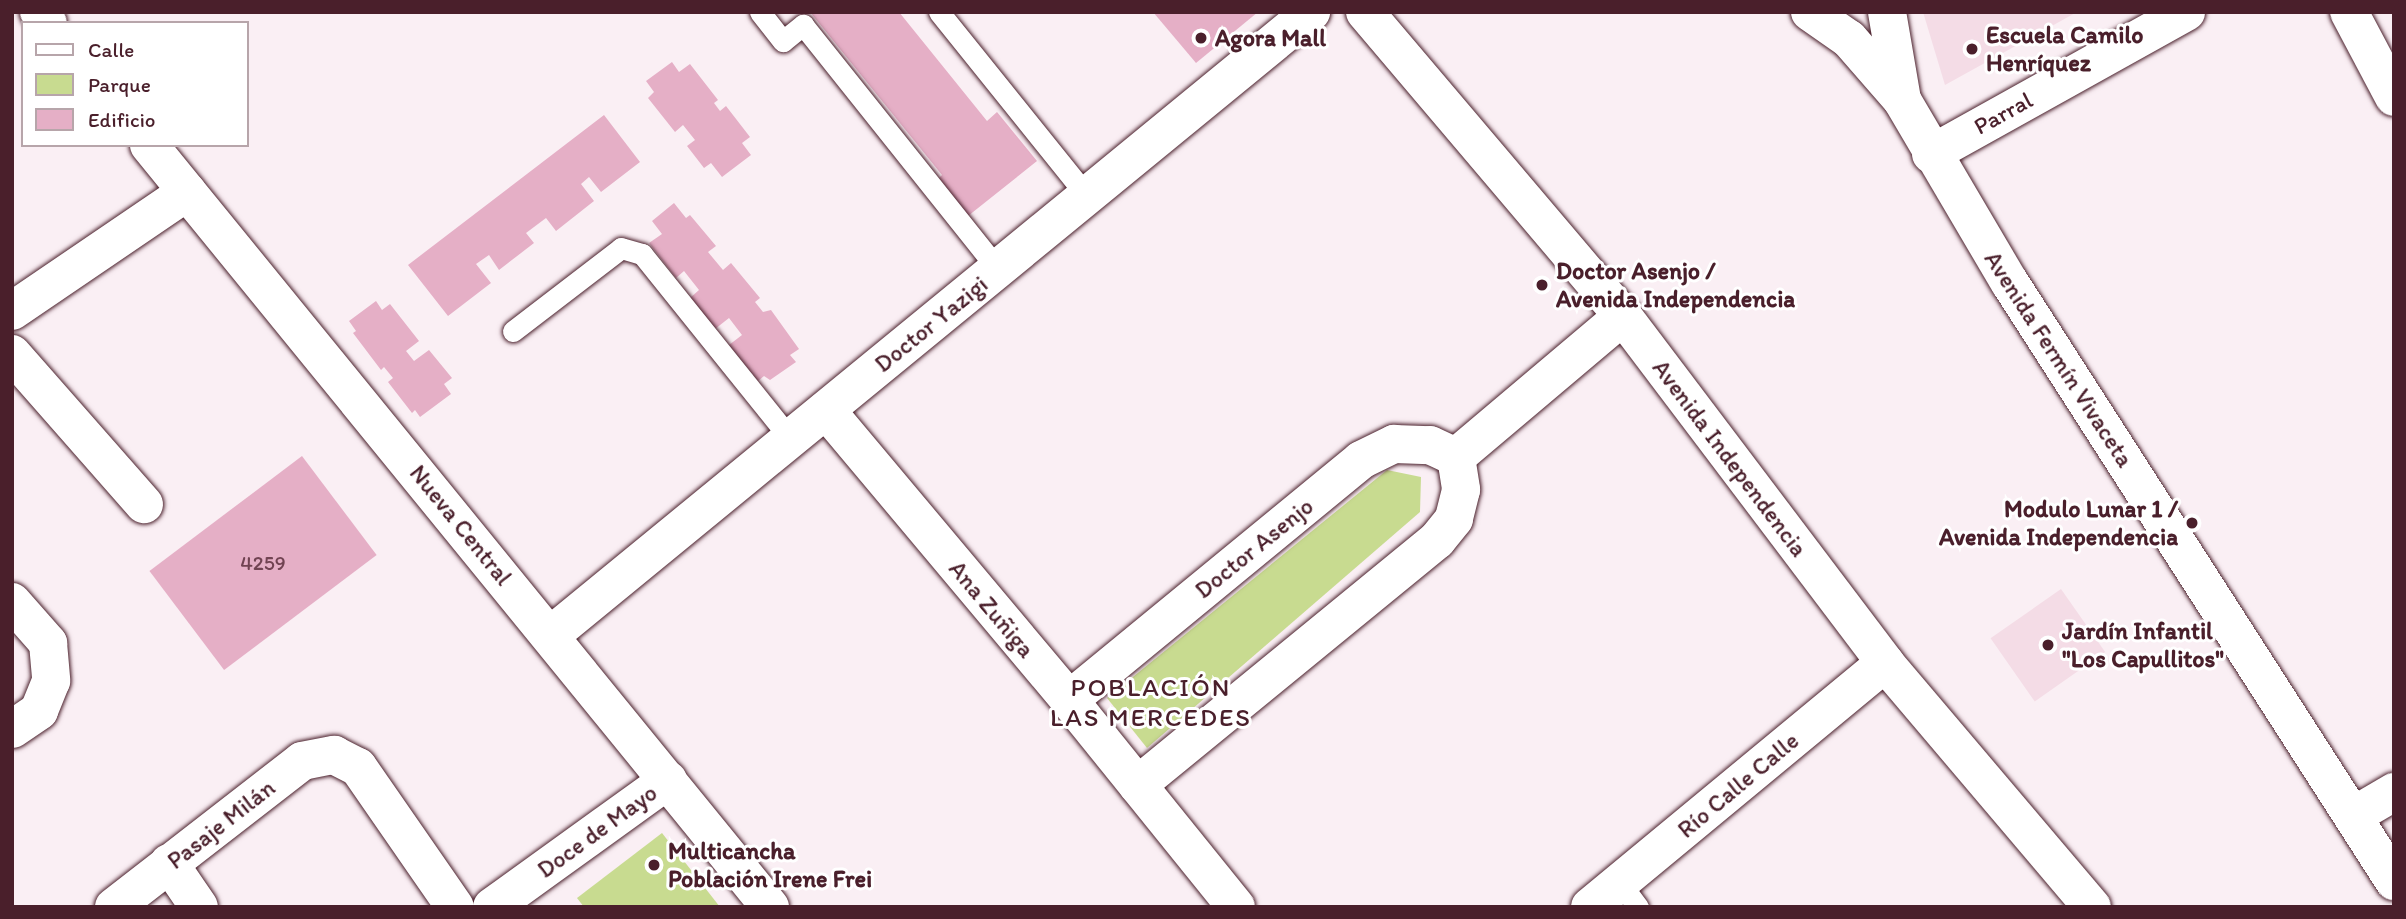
<!DOCTYPE html>
<meta charset="utf-8">
<style>
body{margin:0}
#map{position:relative;width:2406px;height:919px;overflow:hidden;background:#faeff4;font-family:Itim,sans-serif}
div>[style]{position:absolute}
.built>*{inset:0;background:#f4dce6;transform-origin:0 0}
.green>*{inset:0;background:#c8db90}
.building>*{inset:0;background:#e5afc6;transform-origin:0 0}
.roads{filter:drop-shadow(0 0 2px #4a1f2b) drop-shadow(0 0 2px #4a1f2b)}
.lane>*{height:21px;margin:-10.5px;padding:0 10.5px;transform-origin:10.5px;border-radius:10.5px;background:#fff}
.street>*{height:38px;margin:-19px;padding:0 19px;transform-origin:19px;border-radius:19px;background:#fff}
.secondary>*{height:38px;margin:-19px;padding:0 19px;transform-origin:19px;border-radius:19px;background:#fff}
.primary>*{height:38px;margin:-19px;padding:0 19px;transform-origin:19px;border-radius:19px;background:#fff}
.dots>*{width:19px;height:19px;translate:-50% -50%;box-sizing:border-box;border:4px solid #fff;border-radius:50%}
span{translate:-50% -50%;white-space:nowrap;text-align:center;line-height:1.15;-webkit-text-stroke:6px #fff;paint-order:stroke}
.number-label{font-size:21px;color:#714352}
.number-label span{-webkit-text-stroke-width:0}
.poi-label{font-size:24px;color:#4a1f2b;font-weight:700}
.left{translate:0 -50%;text-align:left}
.right{translate:-100% -50%;text-align:right}
.street-label{font-size:24px;color:#4a1f2b}
.neighbourhood-label{font-size:26px;color:#4a1f2b;letter-spacing:2px}
.frame{position:absolute;inset:0;border:14px solid #4a1f2b;pointer-events:none}
.legend{position:absolute;left:21px;top:21px;width:228px;height:126px;box-sizing:border-box;background:#fff;border:2px solid #b7a5aa;margin:0;padding:9px 12px;list-style:none;font-size:21px;color:#4a1f2b}
.legend li{display:flex;align-items:center;gap:14px;height:35px}
.legend b{width:35px;border:2px solid #b7a5aa}
</style>
<div id="map">
<div class="built">
<i style="clip-path:polygon(1923px 12px,2077px 12px,1945px 85px)"></i>
<i style="left:2061px;top:589px;width:77px;height:86px;rotate:55deg"></i>
</div>
<div class="green">
<i style="clip-path:polygon(1387px 470px,1421px 477px,1420px 512px,1147px 748px,1107px 698px)"></i>
<i style="clip-path:polygon(662px 833px,720px 907px,584px 907px,577px 898px)"></i>
</div>
<div class="building">
<i style="clip-path:polygon(810px 12px,899px 12px,987px 121px,997px 112px,1037px 161px,968px 216px,939px 178px,942px 175px)"></i>
<i style="clip-path:polygon(1153px 12px,1258px 12px,1196px 63px)"></i>
<i style="clip-path:polygon(672px 62px,679px 72px,690px 64px,718px 100px,714px 103px,720px 111px,726px 106px,750px 137px,742px 143px,751px 155px,722px 177px,711px 163px,704px 168px,687px 146px,695px 140px,683px 125px,675px 132px,648px 98px,654px 92px,646px 81px)"></i>
<i style="clip-path:polygon(604px 115px,640px 162px,601px 192px,589px 177px,581px 184px,594px 201px,556px 231px,546px 218px,526px 233px,534px 243px,499px 270px,489px 255px,476px 264px,491px 283px,448px 316px,408px 265px)"></i>
<i style="clip-path:polygon(674px 203px,686px 218px,690px 215px,716px 246px,708px 252px,723px 270px,731px 263px,760px 298px,755px 302px,763px 312px,771px 310px,799px 349px,790px 355px,796px 362px,770px 380px,764px 376px,758px 381px,729px 345px,742px 335px,729px 318px,715px 329px,690px 298px,699px 290px,684px 271px,676px 278px,649px 243px,662px 234px,652px 221px)"></i>
<i style="clip-path:polygon(376px 301px,382px 310px,390px 304px,419px 341px,406px 351px,414px 361px,429px 350px,452px 378px,444px 384px,451px 394px,420px 417px,415px 410px,412px 413px,388px 382px,393px 378px,384px 367px,381px 370px,353px 333px,356px 331px,349px 321px)"></i>
<i style="left:302px;top:456px;width:124px;height:191px;rotate:53deg"></i>
</div>
<div class="roads">
<div class="lane">
<i style="left:760px;top:12px;width:37px;rotate:52deg"></i>
<i style="left:783px;top:41px;width:26px;rotate:-39deg"></i>
<i style="left:803px;top:25px;width:312px;rotate:51.4deg"></i>
<i style="left:939px;top:12px;width:236px;rotate:51.2deg"></i>
<i style="left:513px;top:331px;width:136px;rotate:-37.5deg"></i>
<i style="left:621px;top:248px;width:22px;rotate:16deg"></i>
<i style="left:642px;top:254px;width:238px;rotate:51.2deg"></i>
<i style="left:1620px;top:883px;width:30px;rotate:53deg"></i>
</div>
<div class="street">
<i style="left:39px;top:12px;width:14px;rotate:51deg"></i>
<i style="left:2349px;top:12px;width:96px;rotate:62.1deg"></i>
<i style="left:149px;top:145px;width:983px;rotate:50.82deg"></i>
<i style="left:1931px;top:154px;width:292px;rotate:-29.1deg"></i>
<i style="left:12px;top:311px;width:212px;rotate:-34.2deg"></i>
<i style="left:12px;top:354px;width:200px;rotate:48.7deg"></i>
<i style="left:826px;top:410px;width:378px;rotate:50deg"></i>
<i style="left:1069px;top:700px;width:266px;rotate:51.1deg"></i>
<i style="left:1456px;top:457px;width:219px;rotate:-40.2deg"></i>
<i style="left:12px;top:602px;width:55px;rotate:48.7deg"></i>
<i style="left:48px;top:643px;width:38px;rotate:85deg"></i>
<i style="left:51px;top:681px;width:32px;rotate:112deg"></i>
<i style="left:39px;top:711px;width:32px;rotate:146deg"></i>
<i style="left:551px;top:635px;width:983px;rotate:-39.34deg"></i>
<i style="left:1069px;top:700px;width:378px;rotate:-39.4deg"></i>
<i style="left:1361px;top:460px;width:37px;rotate:-26deg"></i>
<i style="left:1394px;top:444px;width:36px;rotate:2deg"></i>
<i style="left:1430px;top:445px;width:29px;rotate:25deg"></i>
<i style="left:1456px;top:457px;width:33px;rotate:81deg"></i>
<i style="left:1461px;top:490px;width:30px;rotate:104deg"></i>
<i style="left:1454px;top:519px;width:27px;rotate:129deg"></i>
<i style="left:1437px;top:540px;width:387px;rotate:140.7deg"></i>
<i style="left:2353px;top:816px;width:48px;rotate:-30.3deg"></i>
<i style="left:169px;top:863px;width:53px;rotate:55.7deg"></i>
<i style="left:114px;top:907px;width:238px;rotate:-37.8deg"></i>
<i style="left:302px;top:761px;width:33px;rotate:-11deg"></i>
<i style="left:334px;top:755px;width:27px;rotate:27deg"></i>
<i style="left:358px;top:767px;width:170px;rotate:55.3deg"></i>
<i style="left:492px;top:907px;width:217px;rotate:-35.8deg"></i>
<i style="left:1590px;top:907px;width:383px;rotate:-39.6deg"></i>
</div>
<div class="secondary">
<i style="left:1887px;top:12px;width:89px;rotate:80.3deg"></i>
</div>
<div class="primary">
<i style="left:1365px;top:12px;width:399px;rotate:49.7deg"></i>
<i style="left:1623px;top:316px;width:435px;rotate:52.9deg"></i>
<i style="left:1885px;top:663px;width:320px;rotate:49.7deg"></i>
<i style="left:1810px;top:12px;width:47px;rotate:34.7deg"></i>
<i style="left:1849px;top:39px;width:81px;rotate:49deg"></i>
<i style="left:1902px;top:100px;width:212px;rotate:59.5deg"></i>
<i style="left:2010px;top:283px;width:711px;rotate:57.29deg"></i>
</div>
</div>
<div class="dots">
<i style="left:1201px;top:38px;background:#4a1f2b"></i>
<i style="left:1972px;top:49px;background:#4a1f2b"></i>
<i style="left:1542px;top:285px;background:#4a1f2b"></i>
<i style="left:2192px;top:523px;background:#4a1f2b"></i>
<i style="left:2048px;top:645px;background:#4a1f2b"></i>
<i style="left:654px;top:865px;background:#4a1f2b"></i>
</div>
<div class="number-label">
<span style="left:263px;top:563px">4259</span>
</div>
<div class="poi-label">
<span class="left" style="left:1986px;top:49px">Escuela Camilo<br>Henríquez</span>
<span class="left" style="left:1215px;top:38px">Agora Mall</span>
<span class="left" style="left:1556px;top:285px">Doctor Asenjo /<br>Avenida Independencia</span>
<span class="right" style="left:2178px;top:523px">Modulo Lunar 1 /<br>Avenida Independencia</span>
<span class="left" style="left:2062px;top:645px">Jardín Infantil<br>"Los Capullitos"</span>
<span class="left" style="left:668px;top:865px">Multicancha<br>Población Irene Frei</span>
</div>
<div class="street-label">
<span style="left:2003px;top:113px;rotate:-29deg">Parral</span>
<span style="left:931px;top:324px;rotate:-39deg">Doctor Yazigi</span>
<span style="left:2059px;top:359px;rotate:57deg">Avenida Fermín Vivaceta</span>
<span style="left:1730px;top:458px;rotate:53deg">Avenida Independencia</span>
<span style="left:461px;top:525px;rotate:51deg">Nueva Central</span>
<span style="left:1254px;top:548px;rotate:-39deg">Doctor Asenjo</span>
<span style="left:992px;top:609px;rotate:50deg">Ana Zuñiga</span>
<span style="left:1738px;top:785px;rotate:-40deg">Río Calle Calle</span>
<span style="left:221px;top:824px;rotate:-38deg">Pasaje Milán</span>
<span style="left:597px;top:831px;rotate:-36deg">Doce de Mayo</span>
</div>
<div class="neighbourhood-label">
<span style="left:1151px;top:703px">POBLACIÓN<br>LAS MERCEDES</span>
</div>
<div class="frame"></div>
<ul class="legend">
<li><b style="height:9px;background:#fff"></b>Calle</li>
<li><b style="height:19px;background:#c8db90"></b>Parque</li>
<li><b style="height:19px;background:#e5afc6"></b>Edificio</li>
</ul>
</div>
